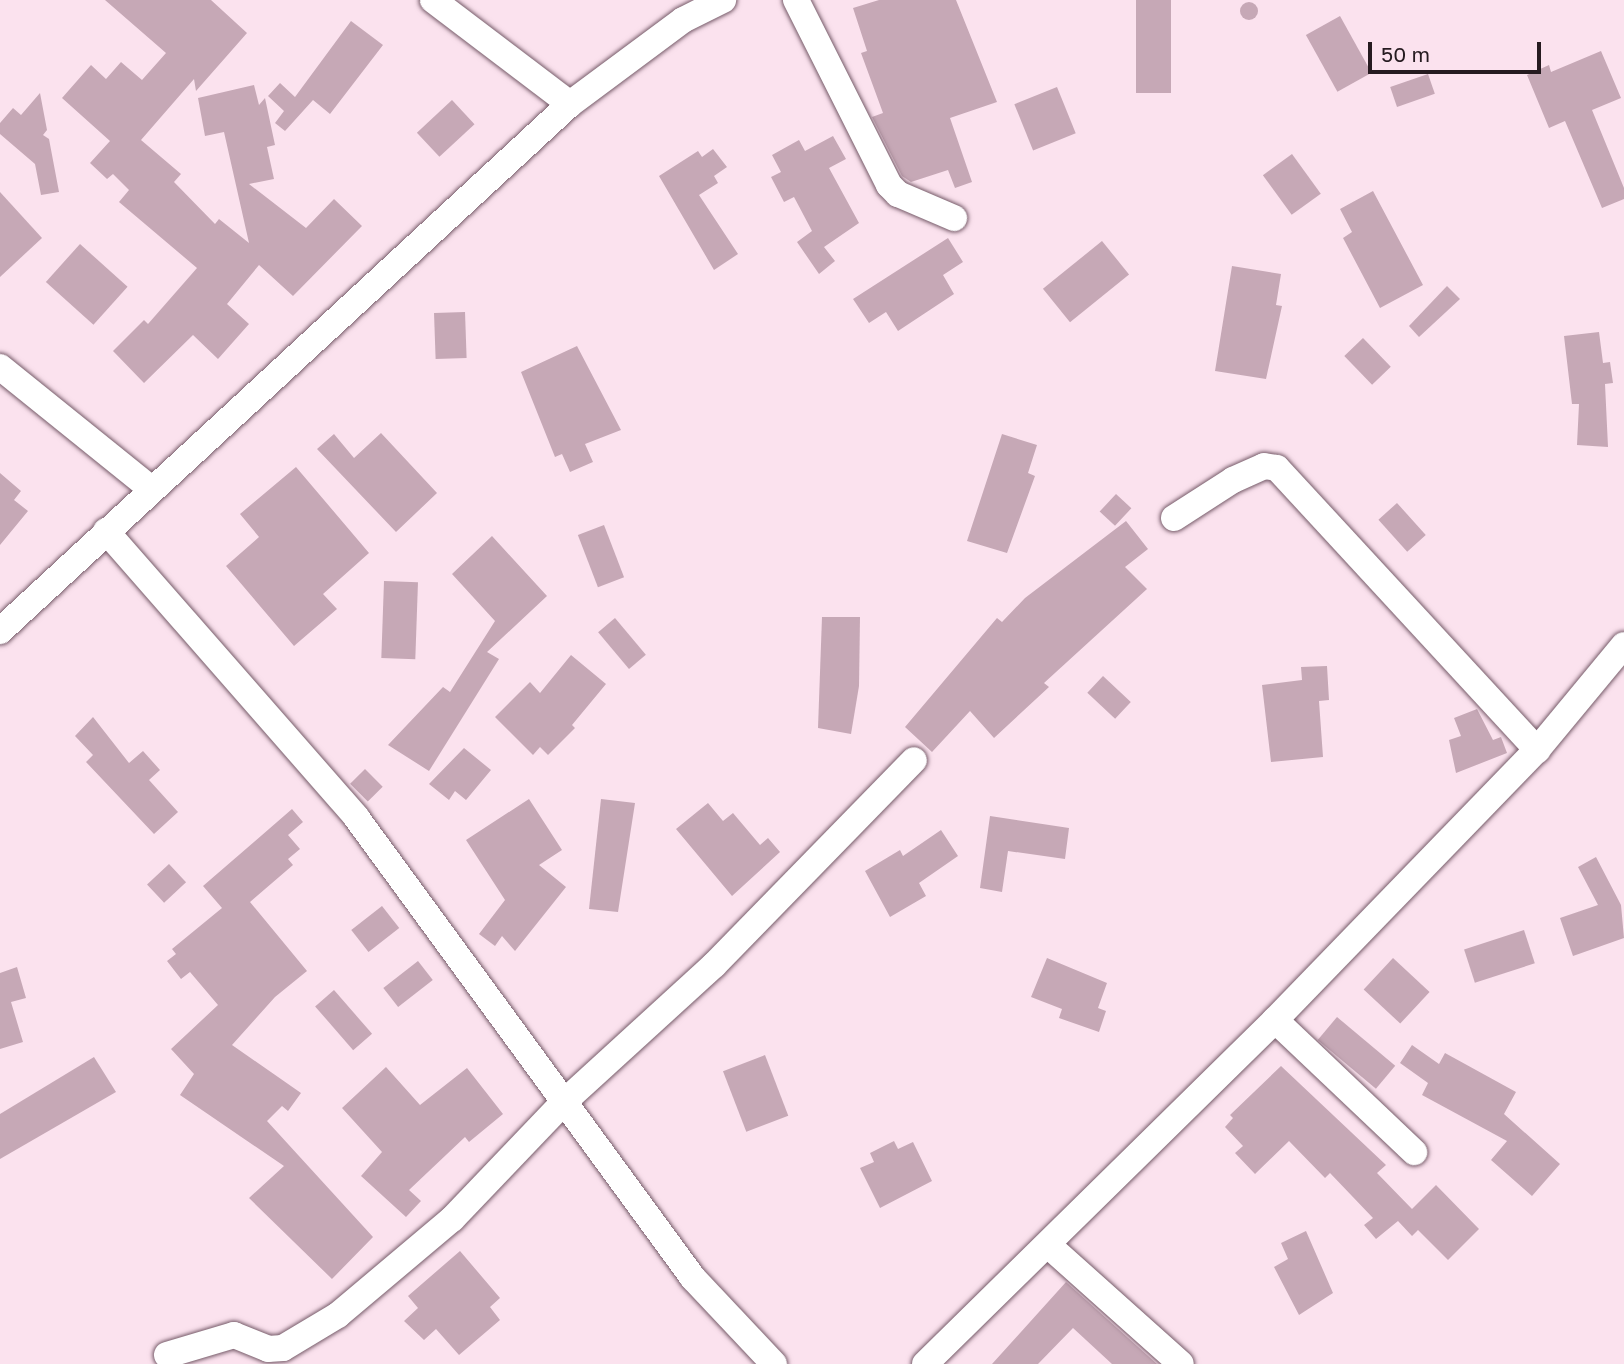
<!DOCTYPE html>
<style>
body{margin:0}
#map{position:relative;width:1624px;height:1364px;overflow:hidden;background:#fbe2ee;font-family:"Golos Text",sans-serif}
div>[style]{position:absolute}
.building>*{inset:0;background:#c6a8b6;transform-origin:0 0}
.round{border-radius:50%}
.roads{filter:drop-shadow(0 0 2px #765b69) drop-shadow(0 0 2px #765b69)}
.street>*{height:26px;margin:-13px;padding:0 13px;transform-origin:13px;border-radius:13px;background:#fff}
span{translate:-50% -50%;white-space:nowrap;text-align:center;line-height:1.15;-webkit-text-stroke:5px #fbe2ee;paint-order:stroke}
.scale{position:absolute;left:1368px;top:42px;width:173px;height:32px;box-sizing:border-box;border:4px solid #261b20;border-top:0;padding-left:9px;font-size:21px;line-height:24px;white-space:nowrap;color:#261b20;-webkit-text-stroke:5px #fbe2ee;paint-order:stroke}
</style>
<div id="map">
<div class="building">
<i style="clip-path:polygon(105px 0,211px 0,247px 33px,196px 91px,194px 79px,141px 140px,181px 174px,174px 182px,215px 224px,219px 219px,249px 243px,224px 132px,205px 136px,198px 98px,254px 85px,259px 105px,265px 98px,275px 145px,267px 147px,274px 179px,249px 184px,306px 228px,334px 199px,362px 226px,293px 296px,259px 265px,227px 304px,249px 324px,218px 359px,193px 335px,144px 383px,113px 351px,144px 320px,148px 324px,197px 268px,119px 202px,129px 190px,113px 174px,107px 179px,90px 163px,110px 141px,62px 98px,91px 65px,106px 79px,121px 62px,142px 80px,166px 53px)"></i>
<i style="clip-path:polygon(879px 0,956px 0,997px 102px,950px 118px,972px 182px,955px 188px,948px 170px,911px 182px,902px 176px,872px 117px,883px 113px,861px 53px,867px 51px,853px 8px)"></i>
<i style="left:1136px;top:0;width:35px;height:93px"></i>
<i class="round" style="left:1240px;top:2px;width:18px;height:18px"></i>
<i style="left:1340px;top:16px;width:65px;height:39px;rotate:61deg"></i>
<i style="clip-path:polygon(351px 21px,383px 45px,330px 114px,313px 100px,285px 131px,275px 123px,284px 111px,268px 96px,280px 83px,295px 97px)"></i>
<i style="clip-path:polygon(1601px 51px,1621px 98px,1592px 110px,1624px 188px,1624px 199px,1602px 208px,1565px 121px,1549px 128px,1527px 75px,1549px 65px,1551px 72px)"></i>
<i style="left:1428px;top:74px;width:21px;height:40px;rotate:71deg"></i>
<i style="left:1057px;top:87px;width:50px;height:46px;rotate:68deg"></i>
<i style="clip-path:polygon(40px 93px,47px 130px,43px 135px,49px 139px,59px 192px,41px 195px,35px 164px,0 134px,0 123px,13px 108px,21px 115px)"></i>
<i style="left:452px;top:100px;width:33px;height:48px;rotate:47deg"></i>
<i style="clip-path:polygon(833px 136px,846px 159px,829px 168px,859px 223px,824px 247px,835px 261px,819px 274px,797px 242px,812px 231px,794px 197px,784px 202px,771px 177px,781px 172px,772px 155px,799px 140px,805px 151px)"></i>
<i style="clip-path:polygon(713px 149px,727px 167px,714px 176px,718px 183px,699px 195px,738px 254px,714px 270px,659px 176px,698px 151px,702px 157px)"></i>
<i style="left:1292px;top:154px;width:49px;height:36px;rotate:54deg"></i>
<i style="clip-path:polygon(1373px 191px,1423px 285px,1380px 308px,1343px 238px,1352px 232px,1340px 209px)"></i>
<i style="clip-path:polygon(0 192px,42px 238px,0 277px)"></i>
<i style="clip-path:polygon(948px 238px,963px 262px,943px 275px,954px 294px,898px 331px,886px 312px,869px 323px,853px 299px)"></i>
<i style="left:1102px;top:241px;width:43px;height:76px;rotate:51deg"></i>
<i style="left:80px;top:244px;width:64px;height:51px;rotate:42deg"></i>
<i style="clip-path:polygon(1232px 266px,1281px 274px,1276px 305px,1282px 306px,1266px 379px,1215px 371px)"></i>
<i style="clip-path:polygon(1447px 286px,1460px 299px,1419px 337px,1409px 326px)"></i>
<i style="left:465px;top:312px;width:46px;height:31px;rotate:88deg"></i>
<i style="clip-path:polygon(1599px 332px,1603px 363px,1610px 362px,1613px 383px,1605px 384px,1608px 447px,1577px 445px,1579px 404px,1572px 404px,1564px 336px)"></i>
<i style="left:1363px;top:338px;width:40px;height:26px;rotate:46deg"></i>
<i style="clip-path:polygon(577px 346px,621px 430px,585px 444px,593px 462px,570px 472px,562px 454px,555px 457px,521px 372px)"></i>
<i style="clip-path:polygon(381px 433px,437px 493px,396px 532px,317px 449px,334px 434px,354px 458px)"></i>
<i style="clip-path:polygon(1002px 434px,1037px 445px,1028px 473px,1035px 476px,1007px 553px,967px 541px)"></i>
<i style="clip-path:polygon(296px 467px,369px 553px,323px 594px,337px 609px,294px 646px,226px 566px,259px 537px,240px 514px)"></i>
<i style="clip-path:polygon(0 473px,21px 491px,14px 500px,28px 511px,0 545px)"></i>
<i style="left:1116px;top:494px;width:21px;height:24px;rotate:43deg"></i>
<i style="left:1397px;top:503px;width:43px;height:25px;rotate:48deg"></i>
<i style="clip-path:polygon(1126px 521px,1148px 549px,1125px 567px,1147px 589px,1044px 683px,1049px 687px,994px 738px,970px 711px,932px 752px,905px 727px,997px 618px,1002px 622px,1025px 598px)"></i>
<i style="left:604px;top:525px;width:56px;height:28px;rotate:69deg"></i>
<i style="clip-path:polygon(492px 536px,547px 596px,487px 652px,499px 659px,429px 771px,388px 745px,443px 687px,450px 692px,495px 621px,452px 574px)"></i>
<i style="left:384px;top:581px;width:34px;height:77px;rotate:2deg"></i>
<i style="clip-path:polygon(822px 617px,860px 617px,859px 686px,851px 734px,818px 728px)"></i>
<i style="left:615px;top:618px;width:48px;height:22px;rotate:50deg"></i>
<i style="clip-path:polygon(571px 655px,606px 684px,572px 725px,575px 728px,548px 755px,540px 747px,533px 755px,495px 717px,530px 682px,540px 693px)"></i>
<i style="clip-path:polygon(1327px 666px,1329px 700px,1319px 701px,1323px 757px,1271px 762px,1262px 685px,1302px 680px,1301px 667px)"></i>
<i style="left:1103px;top:676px;width:38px;height:23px;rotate:43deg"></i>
<i style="clip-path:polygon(1477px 709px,1493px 740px,1501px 737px,1507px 753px,1456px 773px,1449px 740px,1461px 736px,1454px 718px)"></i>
<i style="clip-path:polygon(93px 717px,129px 763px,143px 751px,160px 770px,149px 780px,178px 812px,154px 834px,86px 762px,93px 755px,75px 736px)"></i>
<i style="clip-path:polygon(464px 748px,491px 770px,466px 800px,455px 791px,449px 800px,429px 784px)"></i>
<i style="left:365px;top:769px;width:25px;height:21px;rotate:45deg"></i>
<i style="clip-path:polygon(529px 799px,562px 850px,539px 865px,566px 887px,515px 951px,502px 936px,495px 946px,479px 934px,505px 900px,466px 840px)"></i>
<i style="clip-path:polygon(601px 799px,635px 803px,618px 912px,589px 909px)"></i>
<i style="clip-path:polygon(708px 803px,723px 821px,733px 813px,760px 845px,768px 838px,780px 852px,732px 896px,676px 829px)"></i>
<i style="clip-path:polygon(292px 809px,303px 822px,288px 835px,300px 849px,288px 859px,293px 865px,250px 902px,307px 971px,275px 997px,232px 1045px,301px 1093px,288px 1111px,282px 1106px,267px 1121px,373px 1237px,332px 1279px,249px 1198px,284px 1166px,180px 1095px,194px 1074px,171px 1049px,218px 1005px,190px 972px,181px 979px,167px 961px,176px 954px,172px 949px,222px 908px,203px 886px)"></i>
<i style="clip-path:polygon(990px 816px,1069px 828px,1065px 859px,1008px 851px,1002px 892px,980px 888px)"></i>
<i style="clip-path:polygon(941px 830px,958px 856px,919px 883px,926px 896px,890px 917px,865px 871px,900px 850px,903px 856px)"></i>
<i style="clip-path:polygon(1596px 857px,1621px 905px,1624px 938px,1573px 956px,1560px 918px,1598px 905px,1578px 867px)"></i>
<i style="left:169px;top:864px;width:25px;height:30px;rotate:47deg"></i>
<i style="left:382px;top:906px;width:28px;height:39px;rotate:52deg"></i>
<i style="left:1524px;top:930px;width:35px;height:63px;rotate:72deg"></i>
<i style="clip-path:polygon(1047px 958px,1107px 983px,1098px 1008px,1106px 1011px,1099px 1032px,1059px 1018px,1062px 1009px,1031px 997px)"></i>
<i style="left:1393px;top:958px;width:50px;height:43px;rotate:43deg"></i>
<i style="left:418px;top:961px;width:24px;height:44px;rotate:52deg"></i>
<i style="clip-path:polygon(17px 967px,26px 998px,11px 1002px,23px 1042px,0 1049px,0 973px)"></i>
<i style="left:334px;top:990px;width:58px;height:25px;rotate:49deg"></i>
<i style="left:1337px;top:1017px;width:76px;height:30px;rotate:40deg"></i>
<i style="clip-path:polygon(1412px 1045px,1439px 1064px,1445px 1053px,1516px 1092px,1504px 1114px,1560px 1164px,1532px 1196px,1491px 1160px,1507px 1141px,1422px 1095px,1428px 1083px,1400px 1063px)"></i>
<i style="left:765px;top:1055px;width:65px;height:45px;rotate:69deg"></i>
<i style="clip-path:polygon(94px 1057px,116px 1092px,0 1159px,0 1114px)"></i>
<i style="clip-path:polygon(1281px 1066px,1386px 1165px,1377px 1173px,1412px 1209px,1436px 1185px,1479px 1229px,1448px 1260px,1418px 1230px,1412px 1236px,1398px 1221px,1376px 1239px,1364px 1225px,1373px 1218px,1330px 1173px,1325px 1178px,1289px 1141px,1255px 1174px,1235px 1153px,1243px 1146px,1225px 1127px,1233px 1118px,1230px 1115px)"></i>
<i style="clip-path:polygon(386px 1067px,420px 1105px,467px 1068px,503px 1114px,469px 1142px,465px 1137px,409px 1190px,421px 1201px,406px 1217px,361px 1176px,382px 1152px,342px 1108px)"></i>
<i style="clip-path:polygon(894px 1141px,898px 1149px,913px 1142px,932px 1181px,880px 1208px,860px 1168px,874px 1162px,870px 1153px)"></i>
<i style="clip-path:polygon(1306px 1231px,1333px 1293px,1299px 1315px,1274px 1267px,1288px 1259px,1281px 1243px)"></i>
<i style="clip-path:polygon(460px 1251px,500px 1298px,490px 1307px,500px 1320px,459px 1355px,436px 1329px,424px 1340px,404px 1321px,418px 1308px,408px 1296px)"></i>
<i style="clip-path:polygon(1066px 1282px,1157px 1364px,1112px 1364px,1073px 1328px,1038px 1364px,992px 1364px)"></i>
</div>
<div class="roads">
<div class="street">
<i style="left:433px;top:0;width:172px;rotate:37.2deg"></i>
<i style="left:796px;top:0;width:207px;rotate:63.3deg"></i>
<i style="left:889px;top:185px;width:13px;rotate:45deg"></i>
<i style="left:898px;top:194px;width:61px;rotate:23.2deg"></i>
<i style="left:0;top:367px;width:194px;rotate:38.9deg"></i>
<i style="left:1174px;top:518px;width:70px;rotate:-32.8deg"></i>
<i style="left:1233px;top:480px;width:34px;rotate:-24deg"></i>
<i style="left:1264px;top:466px;width:13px;rotate:9deg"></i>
<i style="left:1277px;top:468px;width:384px;rotate:47.3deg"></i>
<i style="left:106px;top:531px;width:380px;rotate:48.8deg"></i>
<i style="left:356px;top:817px;width:571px;rotate:53.83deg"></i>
<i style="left:693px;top:1278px;width:118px;rotate:46.7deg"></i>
<i style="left:0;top:631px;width:776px;rotate:-42.76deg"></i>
<i style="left:570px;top:104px;width:141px;rotate:-36.6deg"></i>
<i style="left:683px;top:20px;width:45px;rotate:-26.6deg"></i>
<i style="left:1275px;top:1020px;width:192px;rotate:43.5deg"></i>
<i style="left:1048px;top:1245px;width:178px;rotate:41.8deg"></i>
<i style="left:167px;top:1355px;width:70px;rotate:-16.6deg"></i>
<i style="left:234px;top:1335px;width:37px;rotate:22deg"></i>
<i style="left:268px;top:1349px;width:15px;rotate:-4deg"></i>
<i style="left:283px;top:1348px;width:64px;rotate:-31deg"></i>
<i style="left:338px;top:1315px;width:149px;rotate:-40.1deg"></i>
<i style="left:452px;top:1219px;width:162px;rotate:-46.3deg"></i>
<i style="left:564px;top:1102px;width:203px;rotate:-42.4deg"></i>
<i style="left:714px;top:965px;width:286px;rotate:-45.7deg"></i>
<i style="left:925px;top:1364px;width:491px;rotate:-44.5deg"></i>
<i style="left:1275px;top:1020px;width:376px;rotate:-45.9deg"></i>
<i style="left:1537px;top:750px;width:136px;rotate:-50.4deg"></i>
</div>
</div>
<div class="scale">50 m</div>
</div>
